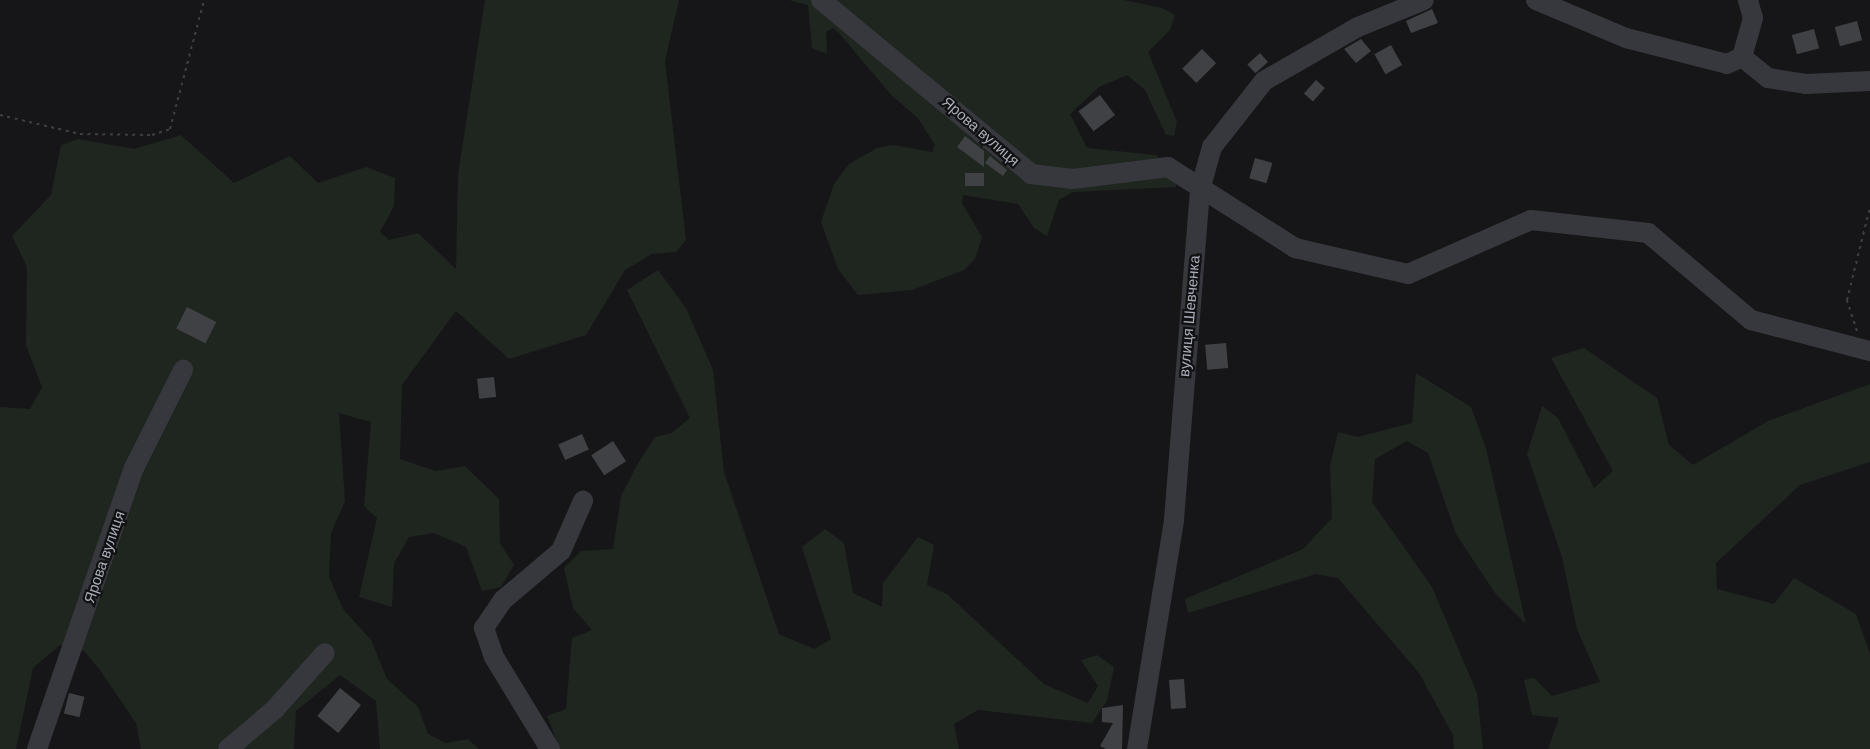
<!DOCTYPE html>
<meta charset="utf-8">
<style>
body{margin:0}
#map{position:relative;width:1870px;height:749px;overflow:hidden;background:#161618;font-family:Helvetica,sans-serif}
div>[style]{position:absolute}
.green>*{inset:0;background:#1e261f}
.building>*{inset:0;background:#404145;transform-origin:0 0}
.path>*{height:2px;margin-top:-1px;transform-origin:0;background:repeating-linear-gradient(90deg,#3d3f44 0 3px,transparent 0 7.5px)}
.minor>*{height:20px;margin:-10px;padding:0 10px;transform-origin:10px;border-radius:10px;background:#37383d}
span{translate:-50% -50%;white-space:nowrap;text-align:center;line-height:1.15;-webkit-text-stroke:4.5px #111113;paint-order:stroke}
.street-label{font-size:15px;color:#a8adb8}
</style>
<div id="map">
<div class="green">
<i style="clip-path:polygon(485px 0,679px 0,665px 61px,686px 240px,676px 252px,652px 254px,625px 270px,586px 335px,509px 359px,456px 311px,402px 385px,400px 459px,436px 471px,465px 466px,499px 499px,500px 543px,514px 565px,501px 587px,482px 591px,466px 547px,434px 533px,409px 537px,394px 564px,392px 607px,359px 597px,377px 518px,364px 506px,371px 422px,339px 413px,345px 501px,331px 533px,329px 577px,343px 609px,371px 640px,387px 679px,418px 707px,428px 734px,446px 743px,468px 739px,479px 749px,380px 749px,376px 701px,340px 675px,296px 711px,294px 749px,141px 749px,136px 723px,100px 670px,84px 651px,60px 645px,33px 668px,16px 749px,0 749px,0 407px,30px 409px,42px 387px,26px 345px,27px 267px,12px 236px,51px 195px,61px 145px,78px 139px,134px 149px,181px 135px,234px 183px,290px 156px,318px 183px,366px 167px,395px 178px,394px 206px,380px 232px,389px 240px,418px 233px,456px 269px,458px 175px)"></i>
<i style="clip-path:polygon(789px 0,1124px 0,1162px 8px,1175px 15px,1170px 30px,1148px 52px,1177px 122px,1174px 136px,1166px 135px,1145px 90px,1127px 75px,1099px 87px,1070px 114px,1087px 148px,1156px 155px,1176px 179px,1176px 187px,1073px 192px,1059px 200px,1047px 236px,1034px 228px,1018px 204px,963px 195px,962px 203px,982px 237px,975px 259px,964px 270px,912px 290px,858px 295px,838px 269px,821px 222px,834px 184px,849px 164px,877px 148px,893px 145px,932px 152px,935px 145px,918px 118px,892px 96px,839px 33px,833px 28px,826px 32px,827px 54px,812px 48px,808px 5px)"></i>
<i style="clip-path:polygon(658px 270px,686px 308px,713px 370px,724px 472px,779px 634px,814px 649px,831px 639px,802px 547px,825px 529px,844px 543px,853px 593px,882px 607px,883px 583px,918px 537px,934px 545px,927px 585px,947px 594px,1044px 684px,1088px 703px,1098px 686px,1081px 660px,1097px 655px,1114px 667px,1107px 701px,1092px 723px,978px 710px,954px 724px,959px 749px,560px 749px,547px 716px,566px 709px,572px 638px,592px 630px,573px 608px,564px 568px,581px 551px,613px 549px,621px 496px,637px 465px,655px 437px,672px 433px,690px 418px,627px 290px)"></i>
<i style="clip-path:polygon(1584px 348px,1657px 398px,1669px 445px,1693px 465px,1768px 421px,1870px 384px,1870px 462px,1800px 485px,1716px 563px,1717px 589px,1774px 604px,1794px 578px,1856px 614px,1870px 654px,1870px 749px,1548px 749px,1559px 718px,1532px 715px,1524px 680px,1534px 678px,1552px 696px,1600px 682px,1577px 629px,1562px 557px,1527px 454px,1542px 406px,1558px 418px,1594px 488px,1613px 471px,1551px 358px)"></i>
<i style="clip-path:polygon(1416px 373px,1471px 407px,1486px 448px,1526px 624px,1495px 593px,1456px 534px,1428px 453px,1407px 441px,1375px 459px,1372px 502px,1432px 587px,1477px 693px,1483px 749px,1454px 749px,1453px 735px,1419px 673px,1338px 578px,1316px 574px,1188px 613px,1185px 599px,1303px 549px,1332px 518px,1330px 466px,1338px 432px,1358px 437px,1412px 423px)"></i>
</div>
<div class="building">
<i style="clip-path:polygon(1432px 9px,1438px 23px,1411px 33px,1406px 21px)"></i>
<i style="left:1857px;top:21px;width:20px;height:23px;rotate:75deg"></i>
<i style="left:1814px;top:29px;width:20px;height:23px;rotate:75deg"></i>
<i style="clip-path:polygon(1361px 39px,1371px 51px,1356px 63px,1344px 49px)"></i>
<i style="left:1391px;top:45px;width:23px;height:19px;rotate:61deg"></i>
<i style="left:1202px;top:49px;width:20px;height:28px;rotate:45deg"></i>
<i style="left:1260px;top:53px;width:12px;height:17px;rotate:48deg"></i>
<i style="left:1316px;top:80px;width:12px;height:18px;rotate:42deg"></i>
<i style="left:1100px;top:95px;width:25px;height:27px;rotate:53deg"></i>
<i style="clip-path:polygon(965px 136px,984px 151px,984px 167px,957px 147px)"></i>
<i style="clip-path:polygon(990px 156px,1007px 170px,1003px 176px,985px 163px)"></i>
<i style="left:1255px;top:158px;width:18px;height:21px;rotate:16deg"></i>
<i style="left:965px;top:173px;width:19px;height:13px"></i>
<i style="left:187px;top:307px;width:33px;height:24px;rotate:27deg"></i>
<i style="left:1226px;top:343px;width:25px;height:21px;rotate:85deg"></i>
<i style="left:494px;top:377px;width:20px;height:17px;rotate:84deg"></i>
<i style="left:582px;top:434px;width:17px;height:26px;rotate:66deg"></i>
<i style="left:613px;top:441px;width:24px;height:26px;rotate:57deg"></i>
<i style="left:1184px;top:679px;width:29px;height:15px;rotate:86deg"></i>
<i style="left:340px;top:688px;width:27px;height:36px;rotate:39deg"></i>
<i style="left:69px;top:693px;width:16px;height:21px;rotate:14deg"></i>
<i style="clip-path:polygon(1123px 705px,1122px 749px,1106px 749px,1100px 746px,1113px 723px,1102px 722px,1102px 708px)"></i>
</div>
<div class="path">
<i style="left:0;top:115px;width:82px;rotate:13.4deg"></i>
<i style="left:80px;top:134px;width:72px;rotate:0.8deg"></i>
<i style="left:152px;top:135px;width:19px;rotate:-18deg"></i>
<i style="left:170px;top:129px;width:133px;rotate:-75.2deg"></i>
<i style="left:1857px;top:331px;width:33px;rotate:-108deg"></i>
<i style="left:1847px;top:300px;width:96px;rotate:-76.1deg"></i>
</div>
<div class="minor">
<i style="left:821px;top:0;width:273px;rotate:39.6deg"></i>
<i style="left:1031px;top:174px;width:42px;rotate:6.8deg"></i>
<i style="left:1073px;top:179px;width:96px;rotate:-7.2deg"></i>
<i style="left:1168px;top:167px;width:151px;rotate:32.5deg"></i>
<i style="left:1295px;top:248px;width:116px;rotate:13deg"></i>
<i style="left:1408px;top:274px;width:134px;rotate:-23.7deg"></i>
<i style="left:1531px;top:220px;width:118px;rotate:6.3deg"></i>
<i style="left:1648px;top:233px;width:135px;rotate:40.2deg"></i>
<i style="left:1751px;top:320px;width:123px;rotate:14.6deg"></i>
<i style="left:1536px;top:0;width:98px;rotate:22.9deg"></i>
<i style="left:1626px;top:38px;width:104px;rotate:14.4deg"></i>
<i style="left:1727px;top:64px;width:17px;rotate:-25deg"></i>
<i style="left:1742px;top:57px;width:33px;rotate:39deg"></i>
<i style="left:1768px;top:78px;width:38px;rotate:9deg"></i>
<i style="left:1806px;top:84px;width:64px;rotate:-2.7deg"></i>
<i style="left:1742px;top:57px;width:41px;rotate:-74.2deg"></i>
<i style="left:1753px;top:18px;width:19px;rotate:-106deg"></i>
<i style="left:37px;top:749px;width:297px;rotate:-71deg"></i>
<i style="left:134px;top:468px;width:110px;rotate:-63.4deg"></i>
<i style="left:228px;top:749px;width:60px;rotate:-40.3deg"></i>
<i style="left:274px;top:710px;width:76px;rotate:-48.2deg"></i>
<i style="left:550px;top:749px;width:108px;rotate:-121.3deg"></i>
<i style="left:494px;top:657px;width:31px;rotate:-109deg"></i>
<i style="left:484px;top:628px;width:34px;rotate:-56deg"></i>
<i style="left:503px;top:600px;width:76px;rotate:-40.2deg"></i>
<i style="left:561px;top:551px;width:55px;rotate:-66.3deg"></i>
<i style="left:1137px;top:749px;width:232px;rotate:-80.8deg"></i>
<i style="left:1174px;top:520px;width:331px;rotate:-85.5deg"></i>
<i style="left:1200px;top:190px;width:45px;rotate:-74.4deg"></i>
<i style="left:1212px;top:147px;width:84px;rotate:-51.8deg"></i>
<i style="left:1264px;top:81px;width:108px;rotate:-29.9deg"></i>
<i style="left:1358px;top:27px;width:71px;rotate:-22.2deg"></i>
</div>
<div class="street-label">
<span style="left:981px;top:131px;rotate:41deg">Ярова вулиця</span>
<span style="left:1189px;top:316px;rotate:-85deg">вулиця Шевченка</span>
<span style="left:104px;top:557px;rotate:-71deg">Ярова вулиця</span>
</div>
</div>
